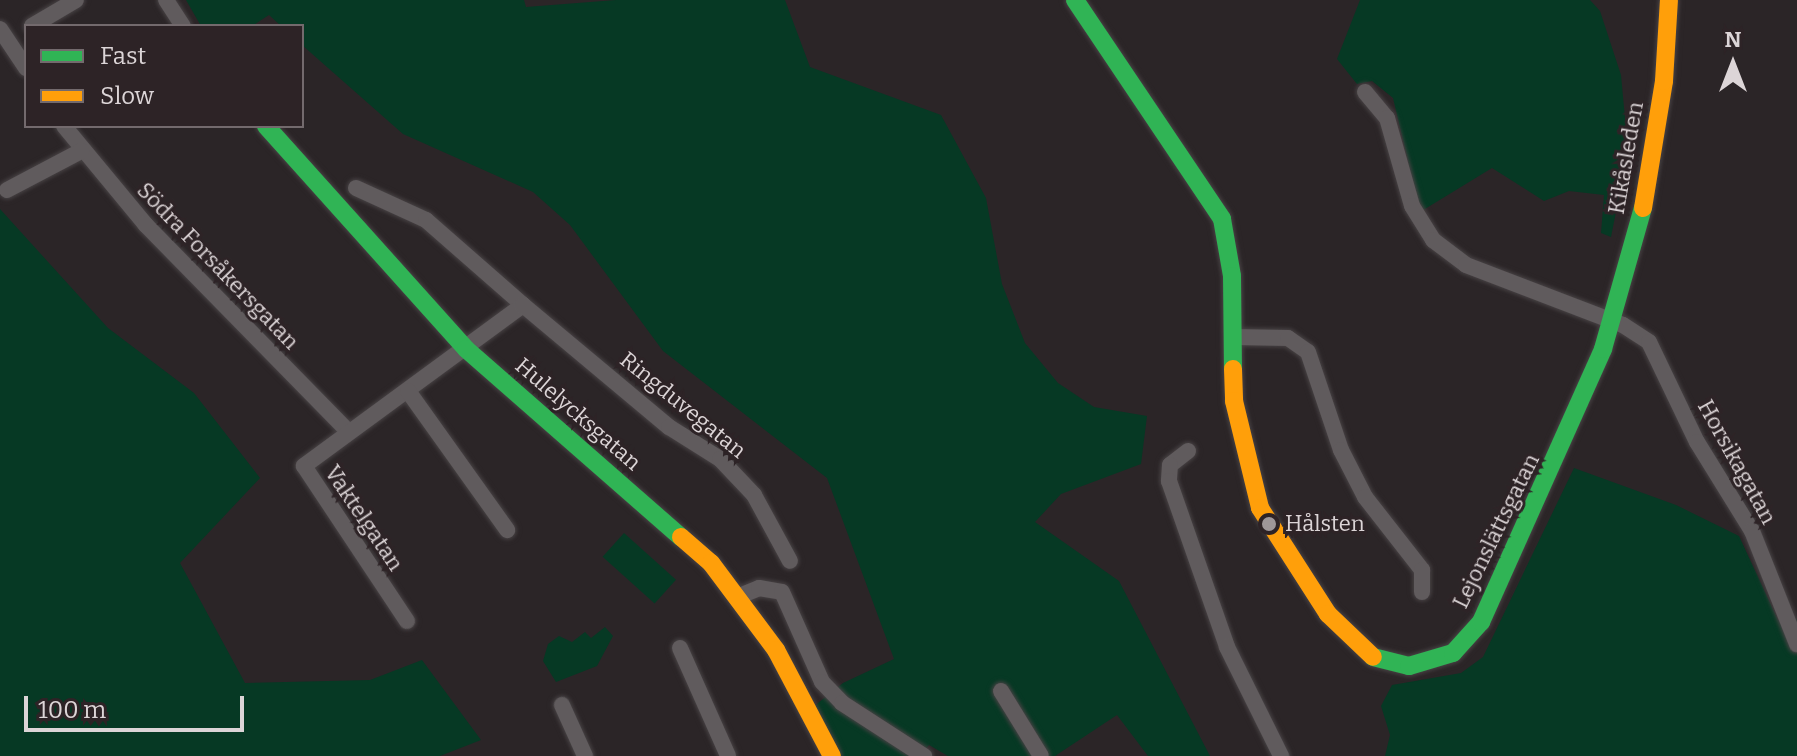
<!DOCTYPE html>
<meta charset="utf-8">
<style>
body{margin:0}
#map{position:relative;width:1797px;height:756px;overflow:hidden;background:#2b2527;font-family:Bitter,serif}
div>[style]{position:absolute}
.green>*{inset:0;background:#063924;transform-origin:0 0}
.roads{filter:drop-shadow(0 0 2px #474244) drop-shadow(0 0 2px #474244)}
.street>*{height:16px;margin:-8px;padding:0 8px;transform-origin:8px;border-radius:8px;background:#605b5d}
.fast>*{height:18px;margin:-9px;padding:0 9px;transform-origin:9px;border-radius:9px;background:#30b455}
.slow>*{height:18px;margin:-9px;padding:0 9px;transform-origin:9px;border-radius:9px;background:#ff9f0a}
.dots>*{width:22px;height:22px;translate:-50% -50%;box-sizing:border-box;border:4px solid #2d2326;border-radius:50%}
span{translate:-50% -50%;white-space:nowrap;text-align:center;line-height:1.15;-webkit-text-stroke:6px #2d2326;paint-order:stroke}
.street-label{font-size:22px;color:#dcd5d7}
.poi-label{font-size:22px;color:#dcd5d7}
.left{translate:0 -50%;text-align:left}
.legend{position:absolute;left:24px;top:24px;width:280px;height:104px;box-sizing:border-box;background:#2d2326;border:2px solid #736a6d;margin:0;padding:10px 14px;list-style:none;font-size:24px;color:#dcd5d7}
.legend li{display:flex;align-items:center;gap:16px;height:40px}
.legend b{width:40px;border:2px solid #736a6d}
.north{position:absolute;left:1693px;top:24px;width:80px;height:80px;-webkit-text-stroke:6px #2d2326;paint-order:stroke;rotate:0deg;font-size:22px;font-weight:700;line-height:32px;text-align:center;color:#dcd5d7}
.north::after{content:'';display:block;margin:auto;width:28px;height:36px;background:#dcd5d7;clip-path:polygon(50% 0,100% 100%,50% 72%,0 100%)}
.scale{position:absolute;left:24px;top:696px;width:220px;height:36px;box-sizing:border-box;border:4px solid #dcd5d7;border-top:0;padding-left:10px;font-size:24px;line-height:28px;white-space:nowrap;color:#dcd5d7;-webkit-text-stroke:6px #2d2326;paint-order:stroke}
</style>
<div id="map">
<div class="green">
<i style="clip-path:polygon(186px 0,524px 0,526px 7px,616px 0,785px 0,810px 67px,941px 115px,986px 198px,1002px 284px,1025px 343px,1058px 383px,1094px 407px,1147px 416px,1141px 464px,1061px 494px,1035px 522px,1119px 581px,1210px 756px,1148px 756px,1117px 715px,1055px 756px,948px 756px,929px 745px,920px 756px,838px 756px,813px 707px,843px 683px,894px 659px,827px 478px,663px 351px,570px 225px,533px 192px,403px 134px,302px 45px,302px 26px,281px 26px,269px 15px,252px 26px,201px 26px)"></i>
<i style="clip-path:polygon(1360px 0,1590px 0,1600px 11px,1621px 75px,1628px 151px,1611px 237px,1601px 233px,1604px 195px,1569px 191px,1544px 201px,1492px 168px,1420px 212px,1393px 98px,1372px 81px,1357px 84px,1337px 59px)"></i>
<i style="clip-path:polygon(0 209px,108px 328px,194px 393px,260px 478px,180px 563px,245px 683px,370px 680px,422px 660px,481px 740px,440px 756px,0 756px)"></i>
<i style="clip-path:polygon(1574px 468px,1676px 505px,1739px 536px,1778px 620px,1797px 619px,1797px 756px,1385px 756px,1390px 735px,1381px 706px,1392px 685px,1461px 673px,1483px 657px)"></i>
<i style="left:624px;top:533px;width:70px;height:32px;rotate:42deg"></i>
<i style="clip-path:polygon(605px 627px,613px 636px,597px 666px,556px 682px,543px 661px,548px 644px,559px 636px,572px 642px,585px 632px,591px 638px)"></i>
</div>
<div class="roads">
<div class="street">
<i style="left:166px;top:0;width:31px;rotate:57deg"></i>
<i style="left:32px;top:26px;width:51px;rotate:-30.6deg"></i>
<i style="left:0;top:29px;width:47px;rotate:56.3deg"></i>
<i style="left:1365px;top:92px;width:34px;rotate:50deg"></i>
<i style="left:1387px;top:118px;width:91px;rotate:74.1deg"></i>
<i style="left:1412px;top:206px;width:40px;rotate:58deg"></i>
<i style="left:1433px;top:240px;width:41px;rotate:37.1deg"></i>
<i style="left:1466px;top:265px;width:168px;rotate:20.9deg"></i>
<i style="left:1623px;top:325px;width:31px;rotate:33deg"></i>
<i style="left:1649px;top:342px;width:111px;rotate:64.4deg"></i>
<i style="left:1697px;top:442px;width:105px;rotate:58.3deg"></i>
<i style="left:1752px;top:531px;width:122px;rotate:68.3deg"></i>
<i style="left:64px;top:126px;width:129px;rotate:50.4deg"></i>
<i style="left:146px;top:225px;width:289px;rotate:45.6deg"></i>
<i style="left:356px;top:188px;width:77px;rotate:24.6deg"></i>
<i style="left:426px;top:220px;width:129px;rotate:41.2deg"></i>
<i style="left:523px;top:305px;width:272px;rotate:143.7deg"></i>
<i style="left:304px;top:466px;width:186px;rotate:56.4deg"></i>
<i style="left:7px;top:190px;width:84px;rotate:-27.8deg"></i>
<i style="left:523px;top:305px;width:190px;rotate:39.9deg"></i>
<i style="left:669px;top:427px;width:60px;rotate:32.1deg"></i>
<i style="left:720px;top:459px;width:50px;rotate:46.6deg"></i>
<i style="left:754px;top:495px;width:75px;rotate:61.4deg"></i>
<i style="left:1233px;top:337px;width:55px;rotate:1deg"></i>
<i style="left:1288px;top:338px;width:24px;rotate:35deg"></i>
<i style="left:1308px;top:352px;width:103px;rotate:71.4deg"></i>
<i style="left:1341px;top:450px;width:53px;rotate:62.9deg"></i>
<i style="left:1365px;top:497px;width:93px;rotate:52deg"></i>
<i style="left:1422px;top:570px;width:22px;rotate:90deg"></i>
<i style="left:408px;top:391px;width:171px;rotate:54.5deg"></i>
<i style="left:1188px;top:451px;width:23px;rotate:142deg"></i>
<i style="left:1170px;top:465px;width:16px;rotate:94deg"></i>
<i style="left:1169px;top:481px;width:176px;rotate:70.7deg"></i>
<i style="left:1227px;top:647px;width:122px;rotate:63.6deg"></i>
<i style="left:737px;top:597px;width:24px;rotate:-22deg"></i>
<i style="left:759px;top:588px;width:23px;rotate:10deg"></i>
<i style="left:782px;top:592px;width:98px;rotate:66deg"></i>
<i style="left:822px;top:682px;width:29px;rotate:46deg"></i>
<i style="left:842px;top:703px;width:98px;rotate:32.9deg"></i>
<i style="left:680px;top:648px;width:118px;rotate:66deg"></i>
<i style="left:1001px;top:691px;width:76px;rotate:58.4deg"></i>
<i style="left:562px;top:705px;width:56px;rotate:65.7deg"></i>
</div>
<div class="fast">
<i style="left:1075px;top:0;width:264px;rotate:56.1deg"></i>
<i style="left:1222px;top:219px;width:58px;rotate:80deg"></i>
<i style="left:1232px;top:276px;width:93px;rotate:89.4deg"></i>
<i style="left:266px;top:126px;width:300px;rotate:48.1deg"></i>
<i style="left:466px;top:349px;width:286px;rotate:41.2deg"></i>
<i style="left:1373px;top:657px;width:37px;rotate:14deg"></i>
<i style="left:1409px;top:666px;width:46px;rotate:-16.5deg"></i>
<i style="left:1453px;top:653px;width:42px;rotate:-47.9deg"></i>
<i style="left:1481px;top:622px;width:299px;rotate:-65.9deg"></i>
<i style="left:1603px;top:349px;width:147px;rotate:-74.2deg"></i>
</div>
<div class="slow">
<i style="left:1643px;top:208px;width:129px;rotate:-80.6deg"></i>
<i style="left:1664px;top:81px;width:81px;rotate:-86.5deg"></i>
<i style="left:1233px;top:369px;width:32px;rotate:88deg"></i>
<i style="left:1234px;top:401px;width:110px;rotate:76.3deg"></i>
<i style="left:1260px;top:508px;width:126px;rotate:57.3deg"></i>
<i style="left:1328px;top:614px;width:62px;rotate:43.7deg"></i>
<i style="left:681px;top:537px;width:40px;rotate:41deg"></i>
<i style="left:711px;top:563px;width:109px;rotate:53.2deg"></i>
<i style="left:776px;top:650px;width:120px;rotate:62.2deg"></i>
</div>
</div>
<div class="dots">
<i style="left:1269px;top:524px;background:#9e9799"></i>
</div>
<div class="street-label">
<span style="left:1626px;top:158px;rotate:-80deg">Kikåsleden</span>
<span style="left:218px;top:266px;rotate:46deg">Södra Forsåkersgatan</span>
<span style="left:683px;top:405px;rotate:39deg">Ringduvegatan</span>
<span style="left:578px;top:414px;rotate:41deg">Hulelycksgatan</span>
<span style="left:1737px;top:462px;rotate:61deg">Horsikagatan</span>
<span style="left:364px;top:518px;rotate:56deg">Vaktelgatan</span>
<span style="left:1496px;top:531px;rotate:-64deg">Lejonslättsgatan</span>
</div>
<div class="poi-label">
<span class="left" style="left:1285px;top:524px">Hålsten</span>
</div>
<ul class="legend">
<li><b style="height:10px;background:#30b455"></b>Fast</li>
<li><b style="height:10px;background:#ff9f0a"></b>Slow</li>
</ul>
<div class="north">N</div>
<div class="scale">100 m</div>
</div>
